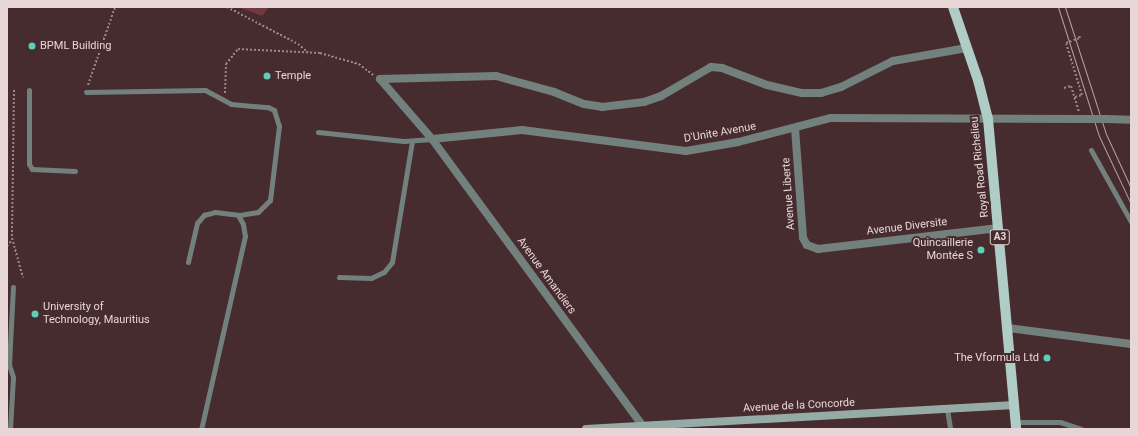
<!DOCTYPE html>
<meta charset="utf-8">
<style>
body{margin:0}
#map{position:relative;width:1138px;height:436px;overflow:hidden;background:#472c2f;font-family:Roboto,sans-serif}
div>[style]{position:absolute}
.green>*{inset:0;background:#723941}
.path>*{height:2px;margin-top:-1px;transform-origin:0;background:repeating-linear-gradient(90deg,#9c8688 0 2px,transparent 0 4px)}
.lane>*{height:5px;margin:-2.5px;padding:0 2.5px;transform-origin:2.5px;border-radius:2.5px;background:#72817d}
.street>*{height:8px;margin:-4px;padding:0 4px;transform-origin:4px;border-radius:4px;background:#72817d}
.secondary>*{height:8px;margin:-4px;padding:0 4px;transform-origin:4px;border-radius:4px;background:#95aca6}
.primary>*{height:10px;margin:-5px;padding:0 5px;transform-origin:5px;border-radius:5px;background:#afcdc6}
.tram>*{height:1px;margin:-0.5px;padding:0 0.5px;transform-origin:0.5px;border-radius:0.5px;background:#b7a2a4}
.street-bridge>*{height:8px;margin:-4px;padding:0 4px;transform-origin:4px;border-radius:4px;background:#72817d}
.dots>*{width:11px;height:11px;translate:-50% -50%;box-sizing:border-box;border:2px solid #472c2f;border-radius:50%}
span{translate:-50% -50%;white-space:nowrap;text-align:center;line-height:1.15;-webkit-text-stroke:4px #472c2f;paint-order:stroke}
.shield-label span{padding:1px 3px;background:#472c2f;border:1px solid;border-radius:3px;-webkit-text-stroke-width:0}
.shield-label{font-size:10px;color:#e7d5d7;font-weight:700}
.poi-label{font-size:11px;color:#e7d5d7}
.left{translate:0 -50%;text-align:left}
.right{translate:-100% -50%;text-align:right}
.street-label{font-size:11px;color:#e7d5d7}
.frame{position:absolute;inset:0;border:8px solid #e7d5d7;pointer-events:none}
</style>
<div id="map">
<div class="green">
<i style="clip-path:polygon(238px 7px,269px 7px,262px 16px)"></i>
</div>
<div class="path">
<i style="left:227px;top:7px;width:80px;rotate:27.5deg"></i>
<i style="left:298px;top:44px;width:13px;rotate:39deg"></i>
<i style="left:88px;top:85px;width:83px;rotate:-70.9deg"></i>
<i style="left:1064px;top:88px;width:7px;rotate:-16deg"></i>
<i style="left:1071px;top:86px;width:27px;rotate:73deg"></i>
<i style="left:14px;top:90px;width:148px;rotate:90.8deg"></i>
<i style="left:12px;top:238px;width:41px;rotate:74.6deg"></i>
<i style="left:225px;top:93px;width:29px;rotate:-88deg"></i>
<i style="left:226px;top:64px;width:19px;rotate:-51deg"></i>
<i style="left:238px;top:49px;width:82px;rotate:2.8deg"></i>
<i style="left:320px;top:53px;width:41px;rotate:15.8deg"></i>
<i style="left:359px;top:64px;width:18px;rotate:38deg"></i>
<i style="left:1075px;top:97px;width:7px;rotate:-16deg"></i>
<i style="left:1082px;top:95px;width:54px;rotate:-107.1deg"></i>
<i style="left:1066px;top:43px;width:15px;rotate:-20deg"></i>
<i style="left:1080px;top:38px;width:3px;rotate:-108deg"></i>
<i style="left:7px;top:246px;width:8px;rotate:-50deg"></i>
</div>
<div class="lane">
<i style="left:29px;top:90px;width:74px;rotate:90deg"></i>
<i style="left:29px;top:164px;width:6px;rotate:59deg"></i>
<i style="left:32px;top:169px;width:43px;rotate:2.7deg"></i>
<i style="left:86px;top:92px;width:119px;rotate:-1deg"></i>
<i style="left:205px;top:90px;width:30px;rotate:28deg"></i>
<i style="left:231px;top:104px;width:37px;rotate:5deg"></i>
<i style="left:268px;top:107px;width:7px;rotate:27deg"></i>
<i style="left:274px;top:110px;width:17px;rotate:73deg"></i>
<i style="left:279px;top:126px;width:75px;rotate:96.9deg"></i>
<i style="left:270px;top:200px;width:17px;rotate:135deg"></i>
<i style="left:258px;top:212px;width:20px;rotate:171deg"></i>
<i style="left:318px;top:132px;width:86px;rotate:6deg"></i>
<i style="left:404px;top:141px;width:28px;rotate:-4deg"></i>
<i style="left:1091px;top:150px;width:82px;rotate:60.9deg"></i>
<i style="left:188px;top:262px;width:40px;rotate:-77deg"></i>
<i style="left:197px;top:223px;width:11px;rotate:-49deg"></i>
<i style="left:204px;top:215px;width:11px;rotate:-15deg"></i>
<i style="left:215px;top:212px;width:23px;rotate:7deg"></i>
<i style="left:238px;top:215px;width:10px;rotate:61deg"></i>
<i style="left:243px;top:224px;width:12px;rotate:81deg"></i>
<i style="left:245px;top:236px;width:198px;rotate:102.8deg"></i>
<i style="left:339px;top:277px;width:32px;rotate:2deg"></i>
<i style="left:371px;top:278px;width:14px;rotate:-25deg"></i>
<i style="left:384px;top:272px;width:13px;rotate:-51deg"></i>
<i style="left:392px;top:262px;width:123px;rotate:-80.6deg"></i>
<i style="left:947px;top:409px;width:20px;rotate:81deg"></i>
<i style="left:1015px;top:422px;width:45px"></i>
<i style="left:1060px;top:422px;width:22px;rotate:18deg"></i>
<i style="left:10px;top:429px;width:52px;rotate:-86.7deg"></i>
<i style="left:13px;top:377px;width:13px;rotate:-108deg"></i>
<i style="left:9px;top:365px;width:78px;rotate:-87.1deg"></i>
</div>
<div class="street">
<i style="left:380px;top:79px;width:116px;rotate:-1.5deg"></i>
<i style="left:496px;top:76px;width:60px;rotate:15.4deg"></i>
<i style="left:554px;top:92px;width:32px;rotate:22deg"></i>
<i style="left:584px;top:104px;width:18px;rotate:9deg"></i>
<i style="left:602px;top:107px;width:42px;rotate:-6.8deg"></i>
<i style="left:644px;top:102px;width:18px;rotate:-19deg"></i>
<i style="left:661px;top:96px;width:58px;rotate:-30.1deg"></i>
<i style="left:711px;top:67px;width:11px;rotate:5deg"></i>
<i style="left:722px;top:68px;width:48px;rotate:20.7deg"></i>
<i style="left:767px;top:85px;width:36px;rotate:13deg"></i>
<i style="left:802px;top:93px;width:19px"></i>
<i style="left:821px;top:93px;width:21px;rotate:-17deg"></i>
<i style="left:841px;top:87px;width:58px;rotate:-26.6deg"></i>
<i style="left:893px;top:61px;width:75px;rotate:-10deg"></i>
<i style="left:380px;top:79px;width:79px;rotate:49.1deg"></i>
<i style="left:432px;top:139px;width:355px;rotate:53.7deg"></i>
<i style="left:1106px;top:119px;width:25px;rotate:2deg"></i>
<i style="left:795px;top:128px;width:110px;rotate:85.8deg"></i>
<i style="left:803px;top:238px;width:8px;rotate:60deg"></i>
<i style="left:807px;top:245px;width:12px;rotate:20deg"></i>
<i style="left:818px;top:249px;width:182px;rotate:-6.6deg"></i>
<i style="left:432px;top:139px;width:90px;rotate:-5.7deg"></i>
<i style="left:522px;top:130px;width:165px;rotate:7.3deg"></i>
<i style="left:686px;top:151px;width:53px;rotate:-9.8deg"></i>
<i style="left:738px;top:142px;width:96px;rotate:-14.5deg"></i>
<i style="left:831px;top:118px;width:253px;rotate:0.2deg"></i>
<i style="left:1008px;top:328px;width:124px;rotate:7.4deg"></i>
</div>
<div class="secondary">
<i style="left:586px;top:429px;width:429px;rotate:-3.2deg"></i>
</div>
<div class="primary">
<i style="left:953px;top:7px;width:77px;rotate:71.1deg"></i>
<i style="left:978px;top:80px;width:40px;rotate:75.6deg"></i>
<i style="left:988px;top:119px;width:311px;rotate:84.8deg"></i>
</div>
<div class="tram">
<i style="left:1058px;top:7px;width:135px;rotate:72.4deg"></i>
<i style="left:1099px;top:136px;width:75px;rotate:64.8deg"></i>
<i style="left:1065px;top:7px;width:133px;rotate:72.1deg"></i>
<i style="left:1106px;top:134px;width:60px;rotate:65.2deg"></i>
</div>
<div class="street-bridge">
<i style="left:1084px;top:119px;width:22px"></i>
</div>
<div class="dots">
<i style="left:32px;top:46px;background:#5dceb8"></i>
<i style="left:267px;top:76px;background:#5dceb8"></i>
<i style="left:981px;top:250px;background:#5dceb8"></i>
<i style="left:35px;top:314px;background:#5dceb8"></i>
<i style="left:1047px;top:358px;background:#5dceb8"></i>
</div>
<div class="shield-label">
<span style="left:1000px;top:237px">A3</span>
</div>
<div class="poi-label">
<span class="left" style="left:40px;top:46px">BPML Building</span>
<span class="left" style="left:275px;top:76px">Temple</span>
<span class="right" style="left:973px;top:250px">Quincaillerie<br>Montée S</span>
<span class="left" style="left:43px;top:314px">University of<br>Technology, Mauritius</span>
<span class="right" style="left:1039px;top:358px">The Vformula Ltd</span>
</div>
<div class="street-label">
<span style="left:720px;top:133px;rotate:-10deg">D'Unite Avenue</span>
<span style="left:980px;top:167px;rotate:-96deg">Royal Road Richelieu</span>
<span style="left:789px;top:194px;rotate:-94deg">Avenue Liberte</span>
<span style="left:907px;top:227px;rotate:-7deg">Avenue Diversite</span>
<span style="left:546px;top:276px;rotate:54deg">Avenue Amandiers</span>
<span style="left:799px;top:406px;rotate:-3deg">Avenue de la Concorde</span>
</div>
<div class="frame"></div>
</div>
